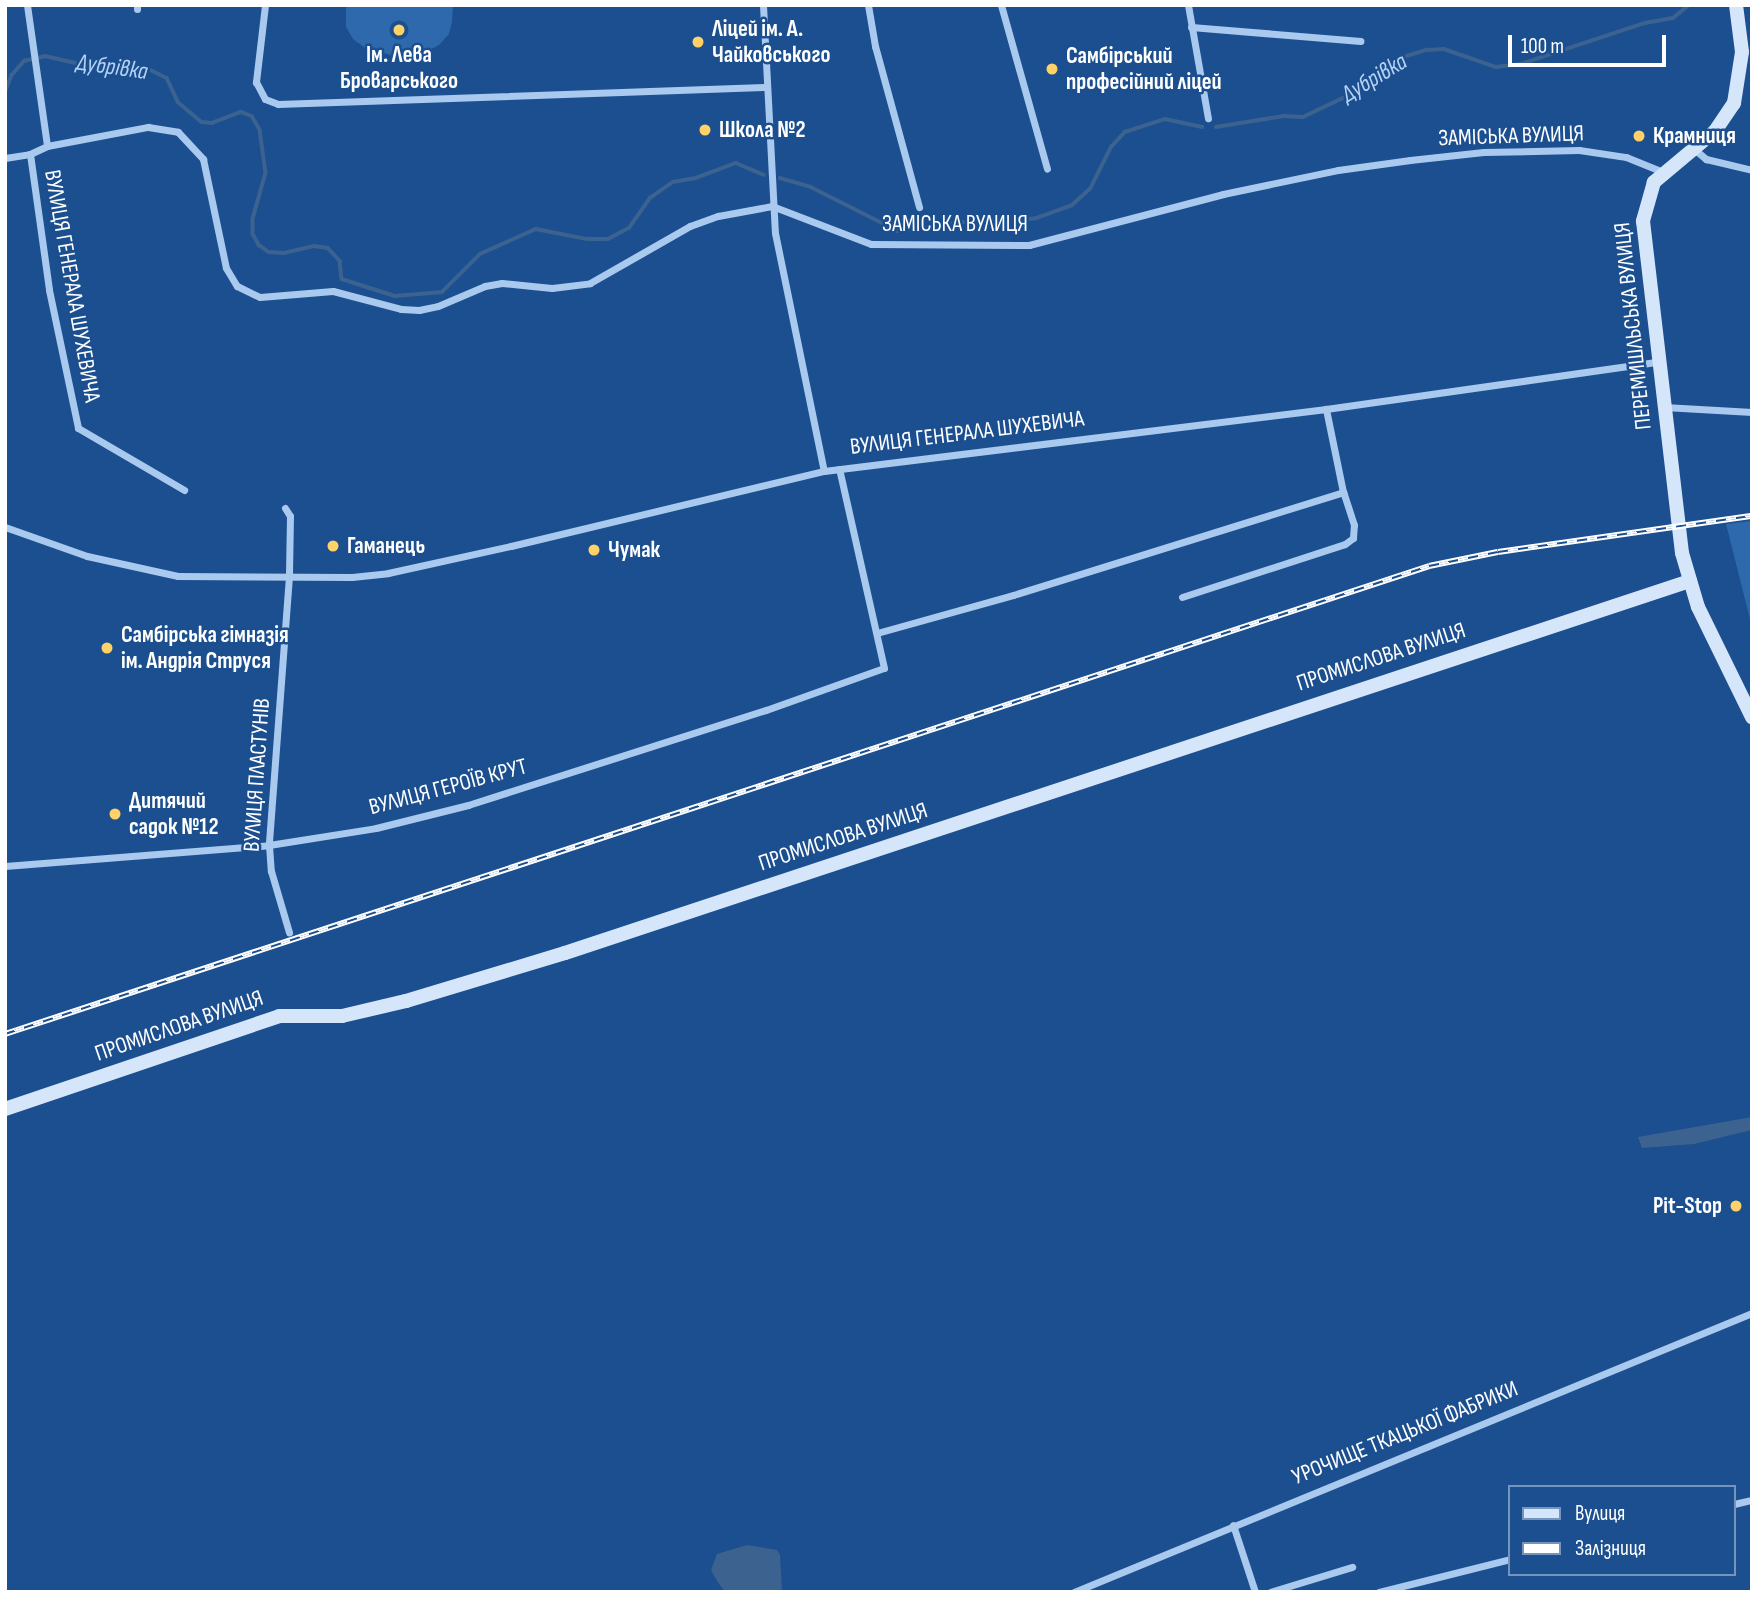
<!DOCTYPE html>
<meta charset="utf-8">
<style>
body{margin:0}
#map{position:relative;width:1757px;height:1597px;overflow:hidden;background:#1b4f8f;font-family:"Sofia Sans Condensed",sans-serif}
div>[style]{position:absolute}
.green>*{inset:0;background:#2e69ad}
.water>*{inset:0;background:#3c6290}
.stream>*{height:3.5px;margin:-1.75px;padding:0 1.75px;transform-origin:1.75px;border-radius:1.75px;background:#3c6290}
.street>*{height:7px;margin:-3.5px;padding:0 3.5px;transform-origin:3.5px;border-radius:3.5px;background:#a9c9ee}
.secondary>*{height:14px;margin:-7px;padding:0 7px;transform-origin:7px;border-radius:7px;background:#d6e6fa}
.rail>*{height:6px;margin-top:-3px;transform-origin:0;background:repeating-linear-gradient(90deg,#1b4f8f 0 10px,#fff 0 20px);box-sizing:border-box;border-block:2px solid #fff}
.dots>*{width:19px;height:19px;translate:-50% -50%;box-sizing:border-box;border:4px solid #1b4f8f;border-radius:50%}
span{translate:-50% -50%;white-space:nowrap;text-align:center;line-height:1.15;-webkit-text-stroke:5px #1b4f8f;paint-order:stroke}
.poi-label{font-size:23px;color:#fff;font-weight:700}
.left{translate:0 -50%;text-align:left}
.right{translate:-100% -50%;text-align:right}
.street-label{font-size:23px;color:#fff}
.water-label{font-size:24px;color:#b5d3f5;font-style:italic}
.frame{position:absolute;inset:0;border:7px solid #fff;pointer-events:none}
.legend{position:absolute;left:1508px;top:1485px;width:228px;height:91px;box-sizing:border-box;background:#1b4f8f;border:2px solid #7695bc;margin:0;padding:9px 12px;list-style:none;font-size:21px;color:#fff}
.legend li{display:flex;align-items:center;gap:14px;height:35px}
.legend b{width:35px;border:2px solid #7695bc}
.scale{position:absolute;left:1508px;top:35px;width:158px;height:32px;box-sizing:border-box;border:4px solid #fff;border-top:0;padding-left:9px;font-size:21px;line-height:24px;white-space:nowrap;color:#fff;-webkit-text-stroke:5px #1b4f8f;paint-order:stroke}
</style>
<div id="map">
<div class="green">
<i style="clip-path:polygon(346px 5px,453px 5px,452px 22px,449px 34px,439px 45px,426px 52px,395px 56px,365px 48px,353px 39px,346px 27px)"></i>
<i style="clip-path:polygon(1752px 521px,1752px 627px,1726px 524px)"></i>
</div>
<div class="water">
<i style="clip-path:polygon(1752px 1117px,1752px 1130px,1694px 1144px,1642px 1148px,1638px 1137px)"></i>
<i style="clip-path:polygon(747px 1545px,777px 1550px,780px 1555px,782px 1592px,725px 1592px,717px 1581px,711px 1570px,717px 1554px)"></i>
</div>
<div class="stream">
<i style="left:5px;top:92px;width:17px;rotate:-69deg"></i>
<i style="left:11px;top:76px;width:20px;rotate:-49deg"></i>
<i style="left:24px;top:61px;width:22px;rotate:-13deg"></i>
<i style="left:45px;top:56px;width:58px;rotate:12.8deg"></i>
<i style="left:102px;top:69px;width:45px;rotate:-1.3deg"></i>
<i style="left:147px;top:68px;width:22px;rotate:27deg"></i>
<i style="left:167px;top:78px;width:26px;rotate:65deg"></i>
<i style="left:178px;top:102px;width:31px;rotate:40deg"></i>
<i style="left:202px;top:122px;width:10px;rotate:6deg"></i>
<i style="left:212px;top:123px;width:31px;rotate:-21deg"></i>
<i style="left:241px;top:112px;width:12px;rotate:20deg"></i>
<i style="left:252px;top:116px;width:16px;rotate:60deg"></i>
<i style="left:260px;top:130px;width:43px;rotate:82.1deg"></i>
<i style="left:266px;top:173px;width:48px;rotate:105.8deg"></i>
<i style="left:253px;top:219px;width:15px;rotate:90deg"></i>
<i style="left:253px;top:234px;width:13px;rotate:61deg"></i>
<i style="left:259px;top:245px;width:12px;rotate:35deg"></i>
<i style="left:269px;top:252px;width:15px;rotate:4deg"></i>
<i style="left:284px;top:253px;width:31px;rotate:-13deg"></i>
<i style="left:314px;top:246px;width:14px;rotate:8deg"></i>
<i style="left:328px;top:248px;width:18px;rotate:47deg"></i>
<i style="left:340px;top:261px;width:18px;rotate:84deg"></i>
<i style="left:342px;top:279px;width:56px;rotate:17.8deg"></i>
<i style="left:395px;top:296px;width:47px;rotate:-4.9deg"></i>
<i style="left:442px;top:292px;width:54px;rotate:-45deg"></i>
<i style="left:480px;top:254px;width:61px;rotate:-24.1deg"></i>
<i style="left:536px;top:229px;width:52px;rotate:11.1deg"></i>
<i style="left:587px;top:239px;width:21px"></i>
<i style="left:608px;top:239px;width:24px;rotate:-28deg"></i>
<i style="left:629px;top:228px;width:37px;rotate:-55deg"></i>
<i style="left:650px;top:198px;width:28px;rotate:-35deg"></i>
<i style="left:673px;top:182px;width:23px;rotate:-10deg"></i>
<i style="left:696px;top:178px;width:43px;rotate:-20.6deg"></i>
<i style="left:736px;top:163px;width:30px;rotate:23deg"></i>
<i style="left:1216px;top:127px;width:69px;rotate:-9.2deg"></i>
<i style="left:1284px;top:116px;width:19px;rotate:3deg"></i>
<i style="left:1303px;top:117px;width:44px;rotate:-25.4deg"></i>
<i style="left:1343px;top:98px;width:70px;rotate:-35.1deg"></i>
<i style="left:1400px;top:58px;width:28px;rotate:-17deg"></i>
<i style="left:1427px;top:50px;width:17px;rotate:-3deg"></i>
<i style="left:1444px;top:49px;width:55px;rotate:19.1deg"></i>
<i style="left:1496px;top:67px;width:25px;rotate:-7deg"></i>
<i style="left:1521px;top:64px;width:131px;rotate:-18.3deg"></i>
<i style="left:1645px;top:23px;width:28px;rotate:-10deg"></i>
<i style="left:1673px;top:18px;width:21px;rotate:-39deg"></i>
<i style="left:780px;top:178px;width:32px;rotate:16deg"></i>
<i style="left:811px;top:187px;width:97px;rotate:26.8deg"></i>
<i style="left:898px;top:231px;width:64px;rotate:-8.1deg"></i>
<i style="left:961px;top:222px;width:40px;rotate:1.4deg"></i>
<i style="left:1001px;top:223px;width:36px;rotate:-8deg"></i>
<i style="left:1037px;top:218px;width:37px;rotate:-20deg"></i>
<i style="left:1072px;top:205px;width:24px;rotate:-42deg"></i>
<i style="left:1090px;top:189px;width:47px;rotate:-63.4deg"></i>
<i style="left:1111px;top:147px;width:21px;rotate:-47deg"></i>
<i style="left:1125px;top:132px;width:42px;rotate:-18deg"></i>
<i style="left:1165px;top:119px;width:38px;rotate:12deg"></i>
</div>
<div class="street">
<i style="left:27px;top:5px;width:142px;rotate:81.9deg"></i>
<i style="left:265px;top:5px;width:78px;rotate:96.7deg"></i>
<i style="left:256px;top:82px;width:19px;rotate:62deg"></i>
<i style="left:265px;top:99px;width:14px;rotate:21deg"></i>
<i style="left:278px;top:104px;width:489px;rotate:-2deg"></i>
<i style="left:763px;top:5px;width:228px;rotate:87deg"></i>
<i style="left:775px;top:233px;width:243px;rotate:78.4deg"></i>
<i style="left:868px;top:5px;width:42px;rotate:80.3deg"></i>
<i style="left:875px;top:46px;width:167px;rotate:74.7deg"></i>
<i style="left:1001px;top:5px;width:170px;rotate:74.3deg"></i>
<i style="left:1188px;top:5px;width:115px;rotate:80deg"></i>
<i style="left:137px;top:9px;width:4px;rotate:-90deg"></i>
<i style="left:1191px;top:27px;width:170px;rotate:4.7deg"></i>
<i style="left:1694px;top:149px;width:16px;rotate:40deg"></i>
<i style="left:1706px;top:159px;width:47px;rotate:13.4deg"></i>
<i style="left:30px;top:154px;width:137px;rotate:82deg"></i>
<i style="left:49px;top:290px;width:141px;rotate:78.1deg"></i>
<i style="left:78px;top:428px;width:123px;rotate:30.3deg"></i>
<i style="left:5px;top:158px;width:25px;rotate:-9deg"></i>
<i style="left:30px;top:154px;width:19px;rotate:-25deg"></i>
<i style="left:47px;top:146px;width:103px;rotate:-10.7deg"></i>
<i style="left:148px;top:127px;width:30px;rotate:9deg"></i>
<i style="left:178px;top:132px;width:37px;rotate:47deg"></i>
<i style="left:203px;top:159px;width:111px;rotate:78.1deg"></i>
<i style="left:226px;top:268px;width:21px;rotate:59deg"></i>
<i style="left:237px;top:286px;width:25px;rotate:26deg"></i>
<i style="left:260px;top:297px;width:73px;rotate:-4.7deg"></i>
<i style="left:333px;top:291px;width:70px;rotate:14.8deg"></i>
<i style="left:401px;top:309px;width:18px;rotate:3deg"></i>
<i style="left:419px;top:310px;width:19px;rotate:-12deg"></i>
<i style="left:438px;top:306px;width:51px;rotate:-23.1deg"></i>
<i style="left:485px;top:286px;width:17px;rotate:-10deg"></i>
<i style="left:502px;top:283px;width:50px;rotate:5.7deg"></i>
<i style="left:552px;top:288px;width:38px;rotate:-7deg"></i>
<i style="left:590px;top:283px;width:115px;rotate:-29.7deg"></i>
<i style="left:690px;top:226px;width:30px;rotate:-20deg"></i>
<i style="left:718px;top:216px;width:55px;rotate:-10.5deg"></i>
<i style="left:772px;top:206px;width:106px;rotate:21deg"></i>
<i style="left:871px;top:244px;width:158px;rotate:0.4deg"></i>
<i style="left:1029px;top:245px;width:201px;rotate:-14.7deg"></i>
<i style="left:1223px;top:194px;width:117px;rotate:-11.8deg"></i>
<i style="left:1338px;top:170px;width:73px;rotate:-7.9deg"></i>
<i style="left:1410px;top:160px;width:74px;rotate:-6.2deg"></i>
<i style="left:1484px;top:152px;width:95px;rotate:-1.2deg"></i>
<i style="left:1579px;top:150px;width:48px;rotate:8.5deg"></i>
<i style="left:1626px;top:157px;width:40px;rotate:22deg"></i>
<i style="left:1664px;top:407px;width:88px;rotate:3.3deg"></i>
<i style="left:285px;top:508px;width:9px;rotate:58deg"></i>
<i style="left:290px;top:516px;width:60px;rotate:91deg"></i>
<i style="left:289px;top:576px;width:270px;rotate:94.3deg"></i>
<i style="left:269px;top:845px;width:26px;rotate:86deg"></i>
<i style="left:271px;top:871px;width:64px;rotate:73.6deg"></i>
<i style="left:5px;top:527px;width:87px;rotate:19.5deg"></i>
<i style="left:87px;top:556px;width:93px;rotate:12.4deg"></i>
<i style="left:178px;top:576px;width:174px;rotate:0.3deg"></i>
<i style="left:352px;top:577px;width:36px;rotate:-6deg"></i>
<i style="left:388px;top:573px;width:126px;rotate:-12.4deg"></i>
<i style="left:511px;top:546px;width:322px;rotate:-13.5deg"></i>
<i style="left:824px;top:471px;width:506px;rotate:-7.04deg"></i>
<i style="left:1326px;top:409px;width:335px;rotate:-8.1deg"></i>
<i style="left:1182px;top:597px;width:171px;rotate:-18deg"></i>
<i style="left:1345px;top:544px;width:10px;rotate:-37deg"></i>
<i style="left:1353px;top:538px;width:13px;rotate:-86deg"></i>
<i style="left:1354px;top:525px;width:35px;rotate:-108deg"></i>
<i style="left:1343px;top:492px;width:85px;rotate:-101.6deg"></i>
<i style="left:877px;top:633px;width:141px;rotate:-15.6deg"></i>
<i style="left:1013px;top:595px;width:346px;rotate:-17.3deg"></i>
<i style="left:5px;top:866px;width:265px;rotate:-4.5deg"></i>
<i style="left:269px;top:845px;width:108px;rotate:-9deg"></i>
<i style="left:376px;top:828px;width:95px;rotate:-14deg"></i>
<i style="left:468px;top:805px;width:313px;rotate:-17.7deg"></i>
<i style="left:766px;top:710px;width:125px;rotate:-19.6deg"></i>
<i style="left:884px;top:668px;width:204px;rotate:-102.7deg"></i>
<i style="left:1734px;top:1504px;width:18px;rotate:-13deg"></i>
<i style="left:1233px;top:1525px;width:71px;rotate:71.8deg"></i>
<i style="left:1074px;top:1592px;width:733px;rotate:-22.37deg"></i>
<i style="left:1270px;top:1592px;width:86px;rotate:-17deg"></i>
<i style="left:1379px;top:1592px;width:135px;rotate:-14.1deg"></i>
</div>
<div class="secondary">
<i style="left:1736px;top:5px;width:47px;rotate:82.7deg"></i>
<i style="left:1742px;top:52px;width:52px;rotate:98.9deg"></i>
<i style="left:1734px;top:103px;width:34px;rotate:124deg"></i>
<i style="left:1715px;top:131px;width:80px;rotate:140.1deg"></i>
<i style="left:1654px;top:182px;width:41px;rotate:105.8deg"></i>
<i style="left:1643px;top:221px;width:334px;rotate:83.3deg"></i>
<i style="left:1682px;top:553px;width:56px;rotate:73.5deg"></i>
<i style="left:1698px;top:607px;width:123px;rotate:63.9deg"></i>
<i style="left:5px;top:1109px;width:289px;rotate:-18.7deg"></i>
<i style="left:279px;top:1016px;width:63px"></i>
<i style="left:342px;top:1016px;width:66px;rotate:-13.2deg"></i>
<i style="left:406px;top:1001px;width:166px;rotate:-16.8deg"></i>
<i style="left:565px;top:953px;width:1185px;rotate:-18.3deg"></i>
</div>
<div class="rail">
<i style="left:5px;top:1034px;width:1499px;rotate:-18.19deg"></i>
<i style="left:1429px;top:566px;width:70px;rotate:-11.5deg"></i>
<i style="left:1498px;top:552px;width:257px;rotate:-8.1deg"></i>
</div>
<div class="dots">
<i style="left:399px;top:30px;background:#ffd166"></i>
<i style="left:698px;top:42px;background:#ffd166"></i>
<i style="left:1052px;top:69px;background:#ffd166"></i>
<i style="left:705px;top:130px;background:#ffd166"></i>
<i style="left:1639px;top:136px;background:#ffd166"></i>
<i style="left:333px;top:546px;background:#ffd166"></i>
<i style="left:594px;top:550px;background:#ffd166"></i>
<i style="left:107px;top:648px;background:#ffd166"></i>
<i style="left:115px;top:814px;background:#ffd166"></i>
<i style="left:1736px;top:1206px;background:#ffd166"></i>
</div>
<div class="poi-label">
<span class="left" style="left:712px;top:42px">Ліцей ім. А.<br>Чайковського</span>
<span style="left:399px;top:68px">Ім. Лева<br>Броварського</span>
<span class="left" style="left:1066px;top:69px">Самбірський<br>професійний ліцей</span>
<span class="left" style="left:719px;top:130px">Школа №2</span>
<span class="left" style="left:1653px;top:136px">Крамниця</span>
<span class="left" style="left:347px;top:546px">Гаманець</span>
<span class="left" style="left:608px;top:550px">Чумак</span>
<span class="left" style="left:121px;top:648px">Самбірська гімназія<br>ім. Андрія Струся</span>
<span class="left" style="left:129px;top:814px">Дитячий<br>садок №12</span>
<span class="right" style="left:1722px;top:1206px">Pit-Stop</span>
</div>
<div class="street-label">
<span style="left:1511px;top:136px;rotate:-2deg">ЗАМІСЬКА ВУЛИЦЯ</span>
<span style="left:955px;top:224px">ЗАМІСЬКА ВУЛИЦЯ</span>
<span style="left:72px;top:286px;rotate:80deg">ВУЛИЦЯ ГЕНЕРАЛА ШУХЕВИЧА</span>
<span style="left:1633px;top:326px;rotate:-96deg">ПЕРЕМИШЛЬСЬКА ВУЛИЦЯ</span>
<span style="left:967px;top:433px;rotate:-7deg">ВУЛИЦЯ ГЕНЕРАЛА ШУХЕВИЧА</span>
<span style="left:1381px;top:657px;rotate:-18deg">ПРОМИСЛОВА ВУЛИЦЯ</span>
<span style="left:257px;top:775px;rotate:-86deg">ВУЛИЦЯ ПЛАСТУНІВ</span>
<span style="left:448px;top:787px;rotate:-15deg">ВУЛИЦЯ ГЕРОЇВ КРУТ</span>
<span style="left:843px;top:837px;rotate:-18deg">ПРОМИСЛОВА ВУЛИЦЯ</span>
<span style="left:179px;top:1026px;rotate:-19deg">ПРОМИСЛОВА ВУЛИЦЯ</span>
<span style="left:1405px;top:1433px;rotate:-22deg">УРОЧИЩЕ ТКАЦЬКОЇ ФАБРИКИ</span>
</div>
<div class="water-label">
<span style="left:112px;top:67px;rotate:8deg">Дубрівка</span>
<span style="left:1374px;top:78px;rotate:-31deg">Дубрівка</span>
</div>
<div class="frame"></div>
<ul class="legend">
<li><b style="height:9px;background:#d6e6fa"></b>Вулиця</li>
<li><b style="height:9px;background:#fff"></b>Залізниця</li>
</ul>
<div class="scale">100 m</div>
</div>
